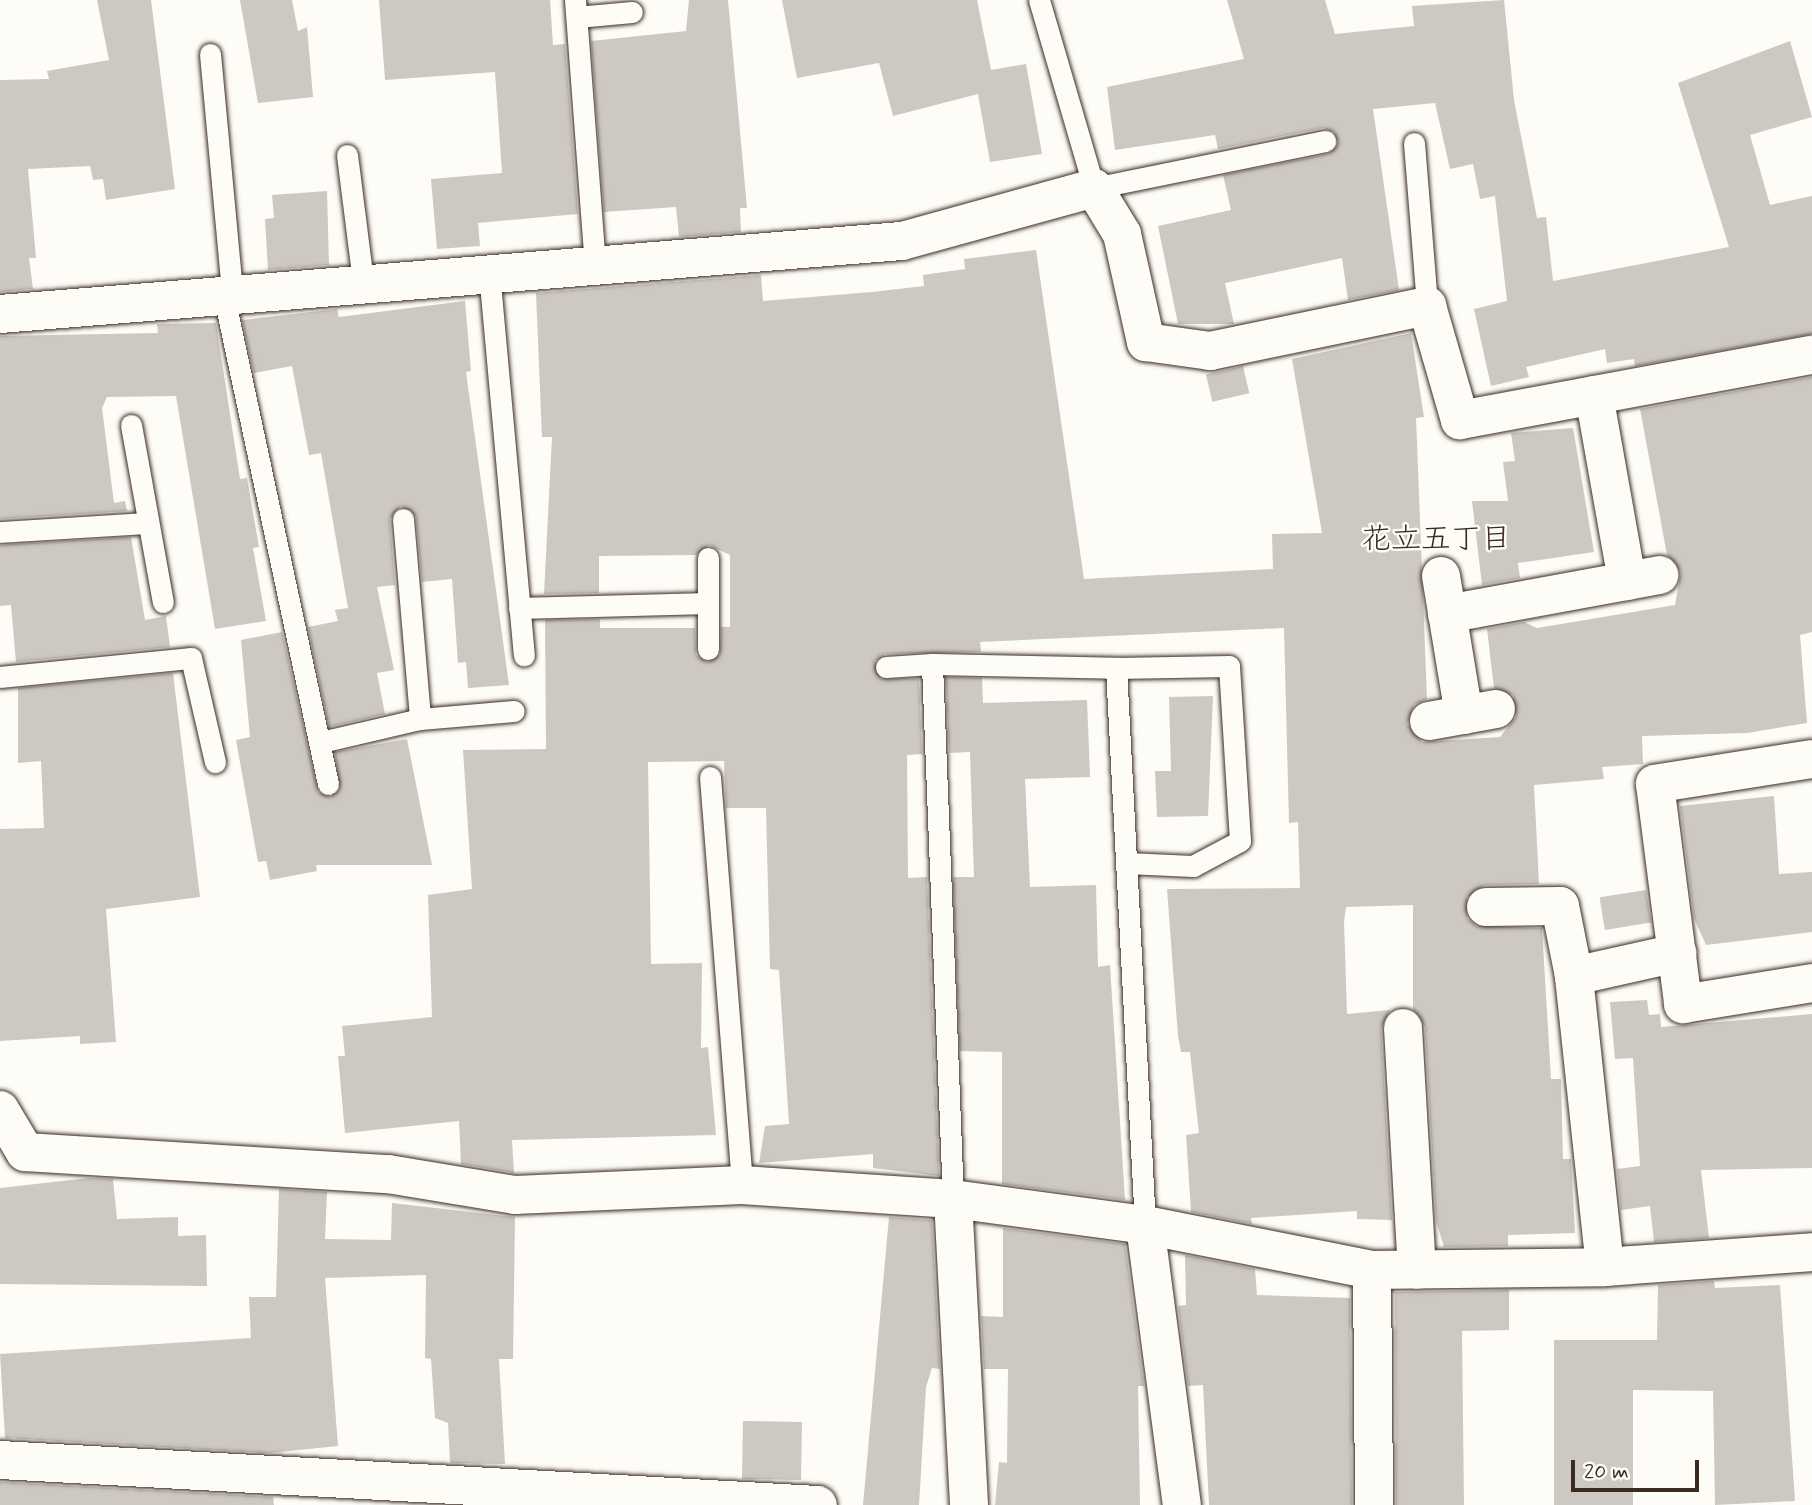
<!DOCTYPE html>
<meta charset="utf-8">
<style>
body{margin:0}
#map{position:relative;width:1812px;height:1505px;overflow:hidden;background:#fdfcf7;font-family:Mynerve,"Klee One",sans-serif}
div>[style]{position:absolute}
.building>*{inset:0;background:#cdc8c2;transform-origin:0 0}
.roads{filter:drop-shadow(0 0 2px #3b2a1e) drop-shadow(0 0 2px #3b2a1e)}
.service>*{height:21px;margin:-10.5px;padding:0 10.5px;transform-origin:10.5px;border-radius:10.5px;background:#fdfcf7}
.minor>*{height:38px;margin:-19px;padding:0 19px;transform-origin:19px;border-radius:19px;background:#fdfcf7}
span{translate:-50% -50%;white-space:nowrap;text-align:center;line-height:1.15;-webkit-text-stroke:5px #fdfcf7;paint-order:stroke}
.neighbourhood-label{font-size:30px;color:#3b2a1e}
.scale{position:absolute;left:1571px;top:1460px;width:128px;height:32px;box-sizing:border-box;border:4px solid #3b2a1e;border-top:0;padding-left:9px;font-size:21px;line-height:24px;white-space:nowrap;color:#3b2a1e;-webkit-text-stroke:5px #fdfcf7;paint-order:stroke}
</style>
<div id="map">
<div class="building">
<i style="clip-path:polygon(97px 0,151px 0,175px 189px,106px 200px,103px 179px,93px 180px,90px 166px,28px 169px,36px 258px,29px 258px,33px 289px,0 292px,0 80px,49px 79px,47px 71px,109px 60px)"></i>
<i style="clip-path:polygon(240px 0,292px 0,298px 31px,307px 27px,313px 97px,258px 103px)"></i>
<i style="clip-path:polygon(379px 0,550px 0,553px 45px,565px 44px,578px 214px,478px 223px,480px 246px,437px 249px,431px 179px,502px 173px,495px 72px,385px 80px)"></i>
<i style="clip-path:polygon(689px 0,728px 0,747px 208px,740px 208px,741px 232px,679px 237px,676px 207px,604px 212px,591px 41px,686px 31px)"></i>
<i style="clip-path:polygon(782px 0,977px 0,991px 70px,1026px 64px,1042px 154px,990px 162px,978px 94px,893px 116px,879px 63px,797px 78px)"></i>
<i style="clip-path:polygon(1227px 0,1325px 0,1335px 34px,1414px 26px,1412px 6px,1504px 0,1514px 100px,1537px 218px,1546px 217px,1553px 281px,1729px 247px,1678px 83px,1790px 41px,1812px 117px,1750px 135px,1770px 205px,1812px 196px,1812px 334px,1635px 366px,1634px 359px,1607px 363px,1605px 349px,1526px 367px,1529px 377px,1491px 386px,1474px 309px,1507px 301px,1495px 196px,1480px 199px,1473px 164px,1450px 169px,1435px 103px,1373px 109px,1399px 290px,1348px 300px,1342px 258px,1225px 283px,1234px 324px,1178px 324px,1158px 226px,1231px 210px,1223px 175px,1328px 154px,1338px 144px,1334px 132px,1323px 128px,1218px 149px,1215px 135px,1115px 150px,1107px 87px,1244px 59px)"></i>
<i style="clip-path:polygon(327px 191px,329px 265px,268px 270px,265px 219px,274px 218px,272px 195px)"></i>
<i style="clip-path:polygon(1036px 250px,1084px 579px,1273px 569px,1272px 534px,1322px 533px,1292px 359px,1411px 333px,1424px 417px,1416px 418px,1427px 699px,1414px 705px,1407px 724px,1422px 742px,1500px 737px,1516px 717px,1513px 695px,1494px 688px,1487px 629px,1524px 622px,1537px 628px,1675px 605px,1681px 572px,1667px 555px,1640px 409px,1812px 377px,1812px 632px,1800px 635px,1807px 723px,1747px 733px,1642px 736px,1643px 764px,1602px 767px,1604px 779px,1534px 785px,1539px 884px,1485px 885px,1467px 897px,1467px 918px,1476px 926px,1542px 928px,1551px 1079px,1561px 1079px,1563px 1159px,1571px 1159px,1575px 1233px,1508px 1235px,1508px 1246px,1444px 1247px,1436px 1221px,1425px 1027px,1413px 1009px,1413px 905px,1346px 907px,1344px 921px,1347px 1014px,1390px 1010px,1381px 1029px,1392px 1220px,1357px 1219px,1357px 1211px,1251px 1218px,1252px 1224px,1191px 1212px,1186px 1135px,1199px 1133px,1190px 1052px,1181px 1052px,1178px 1036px,1167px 889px,1300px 888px,1298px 822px,1289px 823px,1284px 628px,980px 642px,981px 652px,885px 654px,875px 661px,881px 679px,919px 678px,922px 754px,907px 755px,908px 878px,927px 877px,939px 1176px,873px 1168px,873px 1154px,759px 1163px,765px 1126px,789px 1124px,779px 970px,770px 969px,766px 808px,726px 808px,724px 761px,648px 762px,651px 964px,702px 963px,701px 1048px,708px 1047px,716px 1135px,512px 1140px,514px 1173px,461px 1164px,459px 1121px,345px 1133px,338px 1056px,345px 1056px,342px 1026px,432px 1017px,428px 895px,472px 889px,463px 750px,546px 749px,545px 620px,600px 619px,600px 628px,695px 628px,696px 655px,707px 662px,720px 655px,721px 627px,730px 627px,730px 555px,709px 545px,696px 555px,599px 556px,599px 593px,544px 594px,552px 437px,542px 437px,536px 293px,761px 275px,763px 301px,872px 292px,924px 286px,923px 275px,965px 269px,964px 259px)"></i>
<i style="clip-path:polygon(465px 301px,471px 371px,466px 372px,509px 685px,468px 688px,466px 662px,458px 663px,452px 579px,422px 582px,416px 517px,401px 506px,390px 519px,395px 585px,377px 587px,394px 670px,377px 673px,385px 714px,329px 727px,308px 627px,338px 621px,335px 610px,348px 608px,321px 453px,309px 455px,292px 366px,254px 373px,242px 320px,337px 309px,339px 317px)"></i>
<i style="clip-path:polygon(216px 323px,240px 479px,247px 478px,259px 547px,253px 548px,266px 621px,215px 629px,176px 396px,107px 397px,102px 408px,114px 503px,125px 501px,127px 511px,0 519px,0 336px,158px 333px,157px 324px)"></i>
<i style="left:1243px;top:366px;width:28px;height:38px;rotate:77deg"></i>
<i style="clip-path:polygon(1573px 428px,1594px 552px,1518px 563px,1520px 578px,1482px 585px,1472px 501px,1508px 501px,1503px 462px,1515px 461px,1511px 433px)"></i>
<i style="clip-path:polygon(131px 537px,145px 620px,166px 616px,170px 647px,16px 662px,11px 605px,0 606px,0 545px)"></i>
<i style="clip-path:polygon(282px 632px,318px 792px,330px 797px,340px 789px,335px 752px,407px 739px,432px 865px,316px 865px,317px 871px,270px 880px,266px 861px,258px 862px,236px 740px,250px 737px,241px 640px)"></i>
<i style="clip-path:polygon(173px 673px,200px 897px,106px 909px,116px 1042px,80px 1044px,80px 1036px,0 1041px,0 829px,44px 828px,41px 761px,18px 763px,18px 688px)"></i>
<i style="clip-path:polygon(946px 677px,982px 678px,983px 703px,1087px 700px,1090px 777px,1025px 779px,1030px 887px,1096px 885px,1098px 967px,1110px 965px,1125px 1200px,1002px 1184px,1002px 1052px,960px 1051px,953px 877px,974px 877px,970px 752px,949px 753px)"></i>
<i style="clip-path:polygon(1213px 696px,1208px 816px,1157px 817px,1155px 771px,1171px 771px,1169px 697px)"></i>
<i style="clip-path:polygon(1774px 796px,1779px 874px,1812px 872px,1812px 932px,1706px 945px,1694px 918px,1680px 806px)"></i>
<i style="left:1646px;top:890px;width:33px;height:47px;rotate:81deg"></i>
<i style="clip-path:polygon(1647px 1000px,1649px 1015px,1660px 1014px,1661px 1027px,1812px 1014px,1812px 1168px,1701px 1170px,1709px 1238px,1654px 1242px,1650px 1206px,1621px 1210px,1617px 1169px,1640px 1166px,1633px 1058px,1615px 1059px,1610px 1002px)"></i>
<i style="clip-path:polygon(89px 1178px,113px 1179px,117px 1219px,178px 1217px,178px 1236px,206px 1235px,207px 1286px,0 1284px,0 1188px)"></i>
<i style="clip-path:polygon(279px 1189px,327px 1192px,325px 1239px,391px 1240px,392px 1203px,515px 1217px,513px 1359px,499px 1359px,505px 1464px,450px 1463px,448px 1423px,435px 1418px,431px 1359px,425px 1358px,426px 1275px,325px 1278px,338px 1446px,269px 1453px,5px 1438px,0 1354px,251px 1338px,249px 1297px,276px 1297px)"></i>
<i style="clip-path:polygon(889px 1217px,932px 1220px,940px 1369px,932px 1368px,926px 1387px,919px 1505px,863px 1505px)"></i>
<i style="clip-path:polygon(1003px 1228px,1125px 1244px,1144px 1386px,1138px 1386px,1140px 1505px,995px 1505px,999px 1462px,1007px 1463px,1008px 1369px,984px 1369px,981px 1316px,1003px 1317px)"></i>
<i style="clip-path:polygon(1185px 1255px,1255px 1269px,1257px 1295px,1350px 1298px,1352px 1505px,1209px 1505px,1203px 1385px,1188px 1386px,1178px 1306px,1186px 1305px)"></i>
<i style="clip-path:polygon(1714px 1281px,1715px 1288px,1780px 1285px,1795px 1501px,1715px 1505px,1713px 1391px,1633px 1390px,1633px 1505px,1554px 1505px,1554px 1340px,1657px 1340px,1658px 1285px)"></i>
<i style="clip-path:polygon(1509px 1290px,1509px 1330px,1462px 1331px,1464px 1505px,1396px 1505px,1395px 1292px)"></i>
<i style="left:743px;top:1421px;width:59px;height:58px;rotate:1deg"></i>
<i style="clip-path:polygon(0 1482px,273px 1497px,274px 1505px,0 1505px)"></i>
</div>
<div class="roads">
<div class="service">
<i style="left:575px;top:0;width:265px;rotate:85.7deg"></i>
<i style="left:1039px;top:0;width:196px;rotate:73.7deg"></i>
<i style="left:1094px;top:188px;width:236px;rotate:-11.5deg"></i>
<i style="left:577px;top:17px;width:55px;rotate:-5.2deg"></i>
<i style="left:210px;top:54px;width:238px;rotate:84.7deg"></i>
<i style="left:1414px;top:143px;width:164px;rotate:85.4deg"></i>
<i style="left:347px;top:155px;width:128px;rotate:82.8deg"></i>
<i style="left:489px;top:272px;width:385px;rotate:84.8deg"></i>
<i style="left:223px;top:292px;width:503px;rotate:77.95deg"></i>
<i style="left:131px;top:425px;width:180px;rotate:79.8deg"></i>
<i style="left:403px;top:519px;width:201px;rotate:85.1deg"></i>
<i style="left:0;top:532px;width:148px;rotate:-3.5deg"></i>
<i style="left:708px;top:558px;width:91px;rotate:90deg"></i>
<i style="left:519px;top:608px;width:189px;rotate:-1.5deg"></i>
<i style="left:886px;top:667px;width:46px;rotate:-3.7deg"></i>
<i style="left:1116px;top:668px;width:113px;rotate:-1deg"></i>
<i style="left:1229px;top:666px;width:175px;rotate:86.4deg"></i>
<i style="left:1240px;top:841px;width:53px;rotate:152deg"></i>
<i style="left:1193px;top:866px;width:67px;rotate:-177.4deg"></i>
<i style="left:0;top:677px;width:192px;rotate:-5.7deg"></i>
<i style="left:191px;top:658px;width:107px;rotate:77deg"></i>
<i style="left:321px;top:742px;width:102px;rotate:-13.1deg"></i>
<i style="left:420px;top:719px;width:94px;rotate:-4.9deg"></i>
<i style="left:710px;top:777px;width:409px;rotate:85.5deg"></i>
<i style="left:953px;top:1199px;width:535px;rotate:-92.25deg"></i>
<i style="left:932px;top:664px;width:184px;rotate:1.2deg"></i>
<i style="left:1116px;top:668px;width:558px;rotate:87.02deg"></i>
</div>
<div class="minor">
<i style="left:0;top:314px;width:905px;rotate:-4.63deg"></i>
<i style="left:902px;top:241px;width:199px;rotate:-15.4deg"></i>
<i style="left:1094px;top:188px;width:54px;rotate:58.7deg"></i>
<i style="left:1122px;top:234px;width:111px;rotate:77.5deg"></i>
<i style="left:1146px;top:342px;width:65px;rotate:8deg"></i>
<i style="left:1210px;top:351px;width:222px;rotate:-11.7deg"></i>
<i style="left:1427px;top:306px;width:119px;rotate:73.9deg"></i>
<i style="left:1460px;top:420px;width:358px;rotate:-10.5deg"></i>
<i style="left:1594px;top:395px;width:189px;rotate:79.9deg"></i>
<i style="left:1441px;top:576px;width:141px;rotate:80.6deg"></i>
<i style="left:1447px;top:614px;width:216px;rotate:-10.4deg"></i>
<i style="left:1429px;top:721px;width:68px;rotate:-10.2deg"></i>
<i style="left:1812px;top:759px;width:159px;rotate:171deg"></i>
<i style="left:1655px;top:784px;width:222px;rotate:82.7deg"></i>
<i style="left:1683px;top:1004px;width:131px;rotate:-9.2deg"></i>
<i style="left:1486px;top:907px;width:74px;rotate:-0.8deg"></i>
<i style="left:1560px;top:906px;width:71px;rotate:78.7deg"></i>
<i style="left:1403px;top:1028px;width:242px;rotate:86.7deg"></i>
<i style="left:0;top:1110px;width:49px;rotate:59.2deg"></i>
<i style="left:25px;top:1152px;width:364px;rotate:3.5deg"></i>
<i style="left:388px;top:1174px;width:129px;rotate:9.4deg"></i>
<i style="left:515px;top:1195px;width:227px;rotate:-2.5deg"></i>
<i style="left:742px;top:1185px;width:211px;rotate:3.8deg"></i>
<i style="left:953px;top:1199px;width:194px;rotate:7.7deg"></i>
<i style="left:1145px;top:1225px;width:231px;rotate:11.2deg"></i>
<i style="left:1372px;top:1270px;width:233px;rotate:-0.7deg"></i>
<i style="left:1605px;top:1267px;width:208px;rotate:-4.1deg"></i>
<i style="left:953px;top:1199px;width:306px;rotate:87deg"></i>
<i style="left:1145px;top:1225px;width:282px;rotate:82.5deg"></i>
<i style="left:1605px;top:1267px;width:293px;rotate:-96.1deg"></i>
<i style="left:1574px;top:976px;width:106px;rotate:-12.6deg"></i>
<i style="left:1372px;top:1270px;width:235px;rotate:89.5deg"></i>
<i style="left:0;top:1460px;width:819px;rotate:3.15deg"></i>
</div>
</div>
<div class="neighbourhood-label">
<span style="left:1436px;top:540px">花立五丁目</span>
</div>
<div class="scale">20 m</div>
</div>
